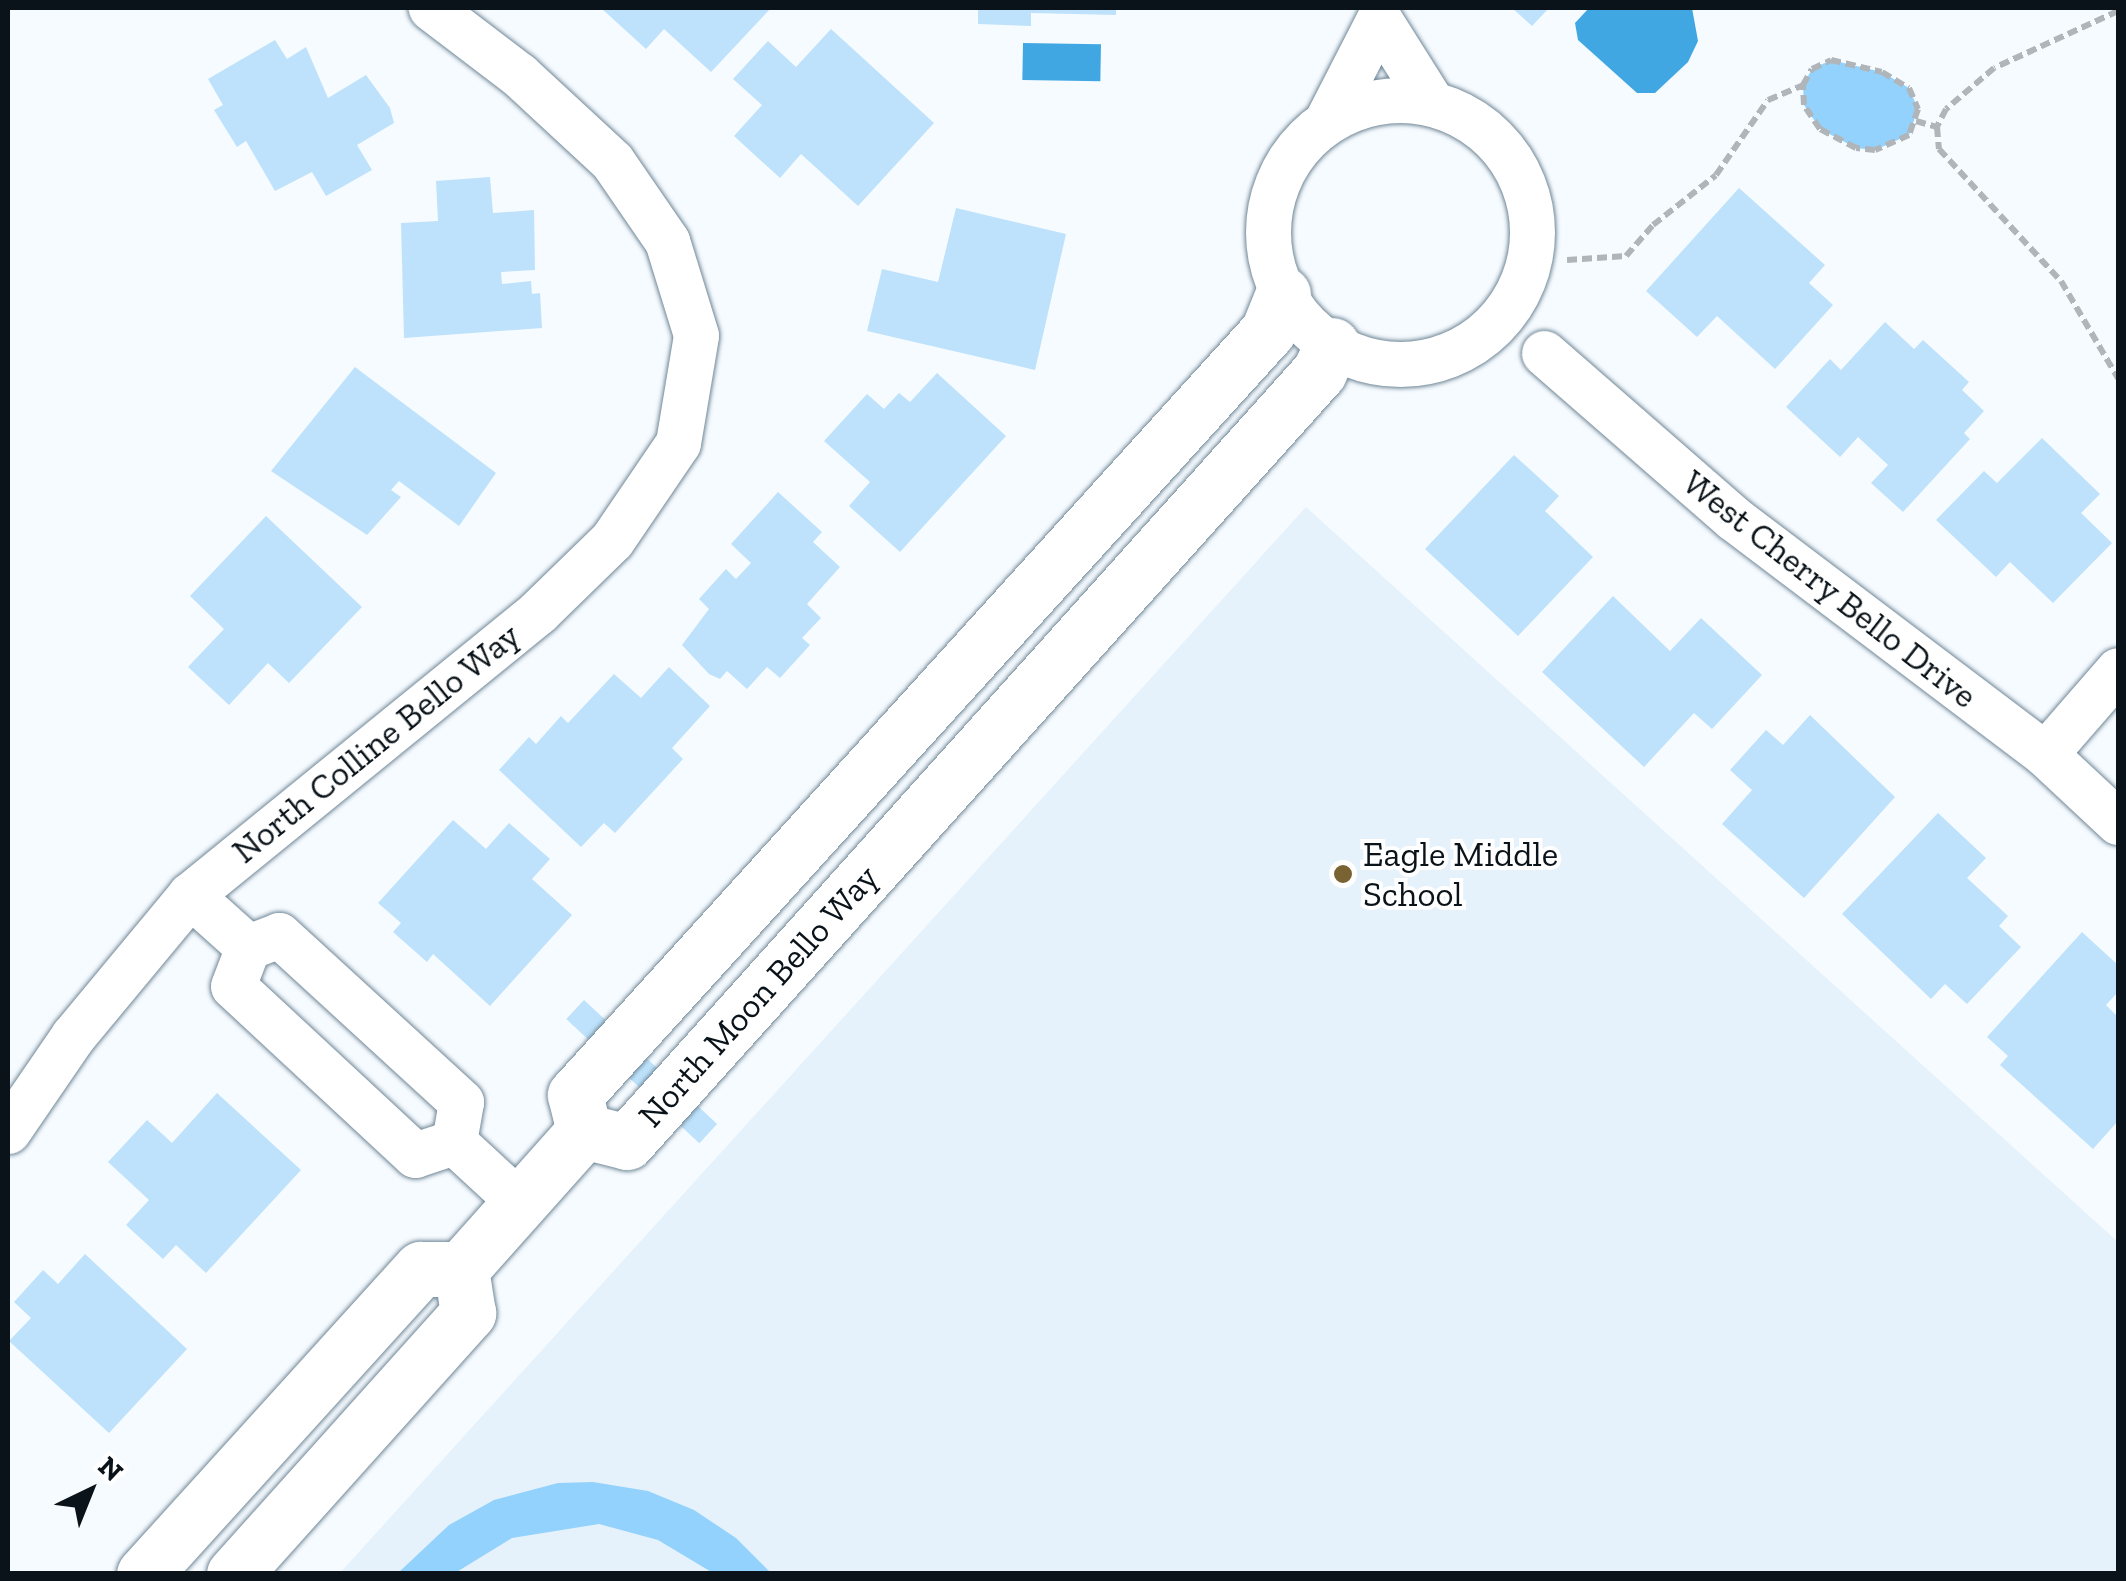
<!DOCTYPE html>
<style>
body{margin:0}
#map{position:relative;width:2126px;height:1581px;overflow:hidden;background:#f6fbff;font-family:"Zilla Slab",serif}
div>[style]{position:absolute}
.built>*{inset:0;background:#e5f2fb}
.green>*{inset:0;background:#93d2fc}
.water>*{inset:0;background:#40a7e3;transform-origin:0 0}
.building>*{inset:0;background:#bee2fb;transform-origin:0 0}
.path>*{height:6px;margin-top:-3px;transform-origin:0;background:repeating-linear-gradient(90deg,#afb5b9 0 10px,transparent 0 15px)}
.roads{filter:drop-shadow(0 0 2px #708797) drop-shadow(0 0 2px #708797)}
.minor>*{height:45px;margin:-22.5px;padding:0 22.5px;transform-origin:22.5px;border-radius:22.5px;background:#fff}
.minor>.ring{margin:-22.5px;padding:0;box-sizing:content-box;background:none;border:45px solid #fff;border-radius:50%}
.tertiary>*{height:55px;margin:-27.5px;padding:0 27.5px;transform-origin:27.5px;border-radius:27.5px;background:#fff}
.dots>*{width:28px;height:28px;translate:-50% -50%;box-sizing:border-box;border:5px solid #fff;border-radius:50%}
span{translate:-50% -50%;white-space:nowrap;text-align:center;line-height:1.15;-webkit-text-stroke:8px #fff;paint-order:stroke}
.street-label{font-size:35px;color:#0a1319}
.poi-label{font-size:35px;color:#0a1319}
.left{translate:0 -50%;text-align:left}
.frame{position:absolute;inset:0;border:10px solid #0a1319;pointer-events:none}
.north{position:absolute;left:40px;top:1441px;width:100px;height:100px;-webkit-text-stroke:8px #fff;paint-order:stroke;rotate:43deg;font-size:28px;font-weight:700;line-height:40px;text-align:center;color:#0a1319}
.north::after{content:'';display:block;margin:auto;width:35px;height:45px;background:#0a1319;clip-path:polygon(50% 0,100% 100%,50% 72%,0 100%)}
</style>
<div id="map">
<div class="built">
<i style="clip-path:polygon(1306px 507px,2118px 1242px,2118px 1573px,339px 1574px)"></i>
</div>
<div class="green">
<i style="clip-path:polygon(1831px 60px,1882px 72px,1909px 88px,1918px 109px,1909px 135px,1875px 150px,1856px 148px,1820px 129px,1804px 105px,1803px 85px,1812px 69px)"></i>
<i style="clip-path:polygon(593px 1482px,648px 1491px,694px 1510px,736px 1538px,771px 1573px,713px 1573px,658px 1540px,599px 1524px,512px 1538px,455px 1573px,398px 1573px,449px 1525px,494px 1500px,558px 1483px)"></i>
</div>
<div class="water">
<i style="clip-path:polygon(1589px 8px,1692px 8px,1698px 41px,1688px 62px,1655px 93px,1637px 93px,1578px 40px,1575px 23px)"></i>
<i style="left:1023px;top:43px;width:78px;height:37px;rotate:1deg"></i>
</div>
<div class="building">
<i style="clip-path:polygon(601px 8px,771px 8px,711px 72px,664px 29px,646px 49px)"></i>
<i style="clip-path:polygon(978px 8px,1116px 8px,1116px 15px,1031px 13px,1031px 26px,978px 24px)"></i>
<i style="clip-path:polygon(1512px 8px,1549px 8px,1532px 26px)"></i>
<i style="clip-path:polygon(831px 29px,934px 123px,858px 206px,801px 154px,780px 178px,734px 136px,762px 105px,733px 79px,768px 41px,796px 67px)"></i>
<i style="clip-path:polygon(275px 40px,287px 59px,306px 47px,328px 98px,366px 75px,390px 108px,394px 123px,357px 145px,372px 170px,326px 196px,312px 172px,275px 191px,246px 141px,237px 147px,214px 110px,223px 105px,208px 79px)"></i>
<i style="clip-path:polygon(490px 177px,493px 213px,534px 210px,535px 270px,501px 272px,502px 284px,531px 281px,532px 294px,540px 293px,542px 328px,404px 338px,401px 223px,438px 221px,436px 181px)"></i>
<i style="clip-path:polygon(1739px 188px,1825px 265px,1809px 283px,1833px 305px,1775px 369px,1717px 316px,1697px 337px,1646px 291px)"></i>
<i style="clip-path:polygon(956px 208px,1066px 234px,1035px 370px,867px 331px,882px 269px,938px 282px)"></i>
<i style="clip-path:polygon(1885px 322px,1914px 349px,1923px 340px,1969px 382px,1962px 390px,1984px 411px,1964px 433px,1970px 439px,1903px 512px,1871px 483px,1888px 465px,1858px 437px,1840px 457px,1786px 407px,1830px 359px,1841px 370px)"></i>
<i style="clip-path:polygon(355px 367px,496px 473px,459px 526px,399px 481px,391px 490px,401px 497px,367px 535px,271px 471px)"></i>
<i style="clip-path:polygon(937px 373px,1006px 436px,900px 552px,849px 506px,870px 482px,824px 441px,867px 394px,884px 409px,899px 393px,910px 402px)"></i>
<i style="clip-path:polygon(2042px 438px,2100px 494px,2081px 513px,2112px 543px,2053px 603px,2010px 562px,1996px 577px,1936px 520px,1984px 471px,1997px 483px)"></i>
<i style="clip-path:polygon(1514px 455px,1559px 496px,1545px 511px,1593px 557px,1518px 636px,1425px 549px)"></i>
<i style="clip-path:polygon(778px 492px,822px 532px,813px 542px,840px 567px,807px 604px,821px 618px,802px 638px,810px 645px,780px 678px,767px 667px,747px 689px,727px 671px,720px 679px,709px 674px,682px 645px,709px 609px,699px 599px,726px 569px,736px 579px,751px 563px,731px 544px)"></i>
<i style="clip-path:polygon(266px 516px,362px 607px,289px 683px,268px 663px,229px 705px,188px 667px,224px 629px,190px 596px)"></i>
<i style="clip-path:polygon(1613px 596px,1670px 651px,1701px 618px,1762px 675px,1712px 729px,1694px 713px,1644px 767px,1542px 672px)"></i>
<i style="clip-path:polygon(669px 667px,710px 706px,672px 748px,683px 759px,615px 833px,604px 823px,581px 847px,499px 770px,529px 737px,536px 744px,561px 716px,568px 723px,614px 674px,641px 698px)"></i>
<i style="clip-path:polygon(1810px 715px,1895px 797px,1804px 898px,1722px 824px,1752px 790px,1730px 770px,1766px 730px,1783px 745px)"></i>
<i style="clip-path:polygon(1938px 813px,1986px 858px,1967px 878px,2008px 916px,1999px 926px,2021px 947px,1967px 1004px,1945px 984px,1931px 999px,1842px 914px)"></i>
<i style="clip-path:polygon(453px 820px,486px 849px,509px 823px,550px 859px,532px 879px,572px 915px,490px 1006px,433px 954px,427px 962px,393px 932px,401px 923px,378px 903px)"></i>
<i style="clip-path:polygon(2082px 932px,2118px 965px,2118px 992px,2106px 1005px,2118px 1017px,2118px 1121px,2093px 1149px,2000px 1065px,2008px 1056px,1987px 1037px)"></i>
<i style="left:584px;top:1000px;width:182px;height:26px;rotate:43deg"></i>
<i style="clip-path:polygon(217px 1093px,301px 1170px,206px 1273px,176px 1245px,163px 1259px,126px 1225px,149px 1200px,108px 1162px,147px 1120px,172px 1143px)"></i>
<i style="clip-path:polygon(85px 1254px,187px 1349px,109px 1433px,9px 1341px,31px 1318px,14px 1302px,43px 1270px,58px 1284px)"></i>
</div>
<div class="path">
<i style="left:2118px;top:11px;width:136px;rotate:155.3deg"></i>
<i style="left:1994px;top:68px;width:63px;rotate:139.5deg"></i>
<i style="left:1946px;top:109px;width:20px;rotate:117deg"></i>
<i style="left:1937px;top:127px;width:22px;rotate:85deg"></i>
<i style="left:1939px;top:149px;width:180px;rotate:47.3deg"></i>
<i style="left:2061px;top:281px;width:113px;rotate:59.6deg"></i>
<i style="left:1831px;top:60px;width:52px;rotate:13.2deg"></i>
<i style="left:1882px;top:72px;width:31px;rotate:31deg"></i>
<i style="left:1909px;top:88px;width:23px;rotate:67deg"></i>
<i style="left:1918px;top:109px;width:28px;rotate:109deg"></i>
<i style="left:1909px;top:135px;width:37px;rotate:156deg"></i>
<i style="left:1875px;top:150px;width:19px;rotate:-174deg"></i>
<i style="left:1856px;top:148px;width:41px;rotate:-152.2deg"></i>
<i style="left:1820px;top:129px;width:29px;rotate:-124deg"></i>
<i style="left:1804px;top:105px;width:20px;rotate:-93deg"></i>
<i style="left:1803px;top:85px;width:18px;rotate:-61deg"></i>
<i style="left:1812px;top:69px;width:21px;rotate:-25deg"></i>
<i style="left:1916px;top:121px;width:22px;rotate:16deg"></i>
<i style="left:1567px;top:260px;width:59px;rotate:-3.9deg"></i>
<i style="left:1626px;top:256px;width:41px;rotate:-48.9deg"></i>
<i style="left:1653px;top:225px;width:80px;rotate:-38.4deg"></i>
<i style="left:1716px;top:175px;width:91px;rotate:-55.3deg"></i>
<i style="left:1768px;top:100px;width:38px;rotate:-23deg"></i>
</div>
<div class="roads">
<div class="minor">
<i class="ring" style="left:1268px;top:100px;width:219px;height:219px"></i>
<i style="left:1326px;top:122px;width:116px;rotate:-62.8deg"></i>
<i style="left:1379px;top:19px;width:99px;rotate:57.8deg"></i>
<i style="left:1544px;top:353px;width:251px;rotate:41.1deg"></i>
<i style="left:1733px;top:518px;width:391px;rotate:37.1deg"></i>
<i style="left:2045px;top:754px;width:100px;rotate:43deg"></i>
<i style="left:2045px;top:754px;width:111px;rotate:-49deg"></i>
<i style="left:190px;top:895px;width:78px;rotate:41.9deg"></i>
<i style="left:279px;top:935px;width:247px;rotate:42.5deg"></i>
<i style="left:461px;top:1102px;width:41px;rotate:99.9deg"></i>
<i style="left:454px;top:1142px;width:41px;rotate:161.6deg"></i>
<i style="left:415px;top:1155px;width:248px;rotate:-137.1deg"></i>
<i style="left:233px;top:986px;width:42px;rotate:-69deg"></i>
<i style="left:248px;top:947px;width:33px;rotate:-21deg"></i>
<i style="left:8px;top:1131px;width:115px;rotate:-55.6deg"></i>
<i style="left:73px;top:1036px;width:183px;rotate:-50.3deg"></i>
<i style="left:190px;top:895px;width:449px;rotate:-39.1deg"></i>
<i style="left:538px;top:612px;width:103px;rotate:-44.2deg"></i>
<i style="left:612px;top:540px;width:117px;rotate:-55.8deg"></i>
<i style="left:678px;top:443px;width:109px;rotate:-80.5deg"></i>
<i style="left:696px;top:335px;width:98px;rotate:-107.1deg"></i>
<i style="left:667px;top:241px;width:97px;rotate:-124.5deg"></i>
<i style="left:612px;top:161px;width:127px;rotate:-137.2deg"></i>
<i style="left:519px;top:75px;width:111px;rotate:-142.7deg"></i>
<i style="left:454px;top:1142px;width:90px;rotate:42.7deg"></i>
</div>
<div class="tertiary">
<i style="left:584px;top:1131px;width:44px;rotate:14.3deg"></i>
<i style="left:627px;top:1142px;width:1035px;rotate:-48.05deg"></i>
<i style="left:1319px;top:372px;width:30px;rotate:-64deg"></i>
<i style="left:584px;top:1131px;width:37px;rotate:-104deg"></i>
<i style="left:575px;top:1095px;width:1031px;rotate:-47.79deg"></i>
<i style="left:1268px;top:331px;width:40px;rotate:-68deg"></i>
<i style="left:461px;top:1269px;width:185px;rotate:-48.3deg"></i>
<i style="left:144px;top:1574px;width:412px;rotate:-47.8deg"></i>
<i style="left:421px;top:1269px;width:40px"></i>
<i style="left:234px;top:1574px;width:351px;rotate:-48.1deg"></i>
<i style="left:468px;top:1313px;width:45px;rotate:-99deg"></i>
</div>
</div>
<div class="dots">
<i style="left:1343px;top:874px;background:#7a6333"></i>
</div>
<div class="street-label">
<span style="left:1830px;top:589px;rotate:38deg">West Cherry Bello Drive</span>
<span style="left:376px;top:743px;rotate:-39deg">North Colline Bello Way</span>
<span style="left:758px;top:996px;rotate:-48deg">North Moon Bello Way</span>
</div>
<div class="poi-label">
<span class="left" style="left:1363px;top:874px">Eagle Middle<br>School</span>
</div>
<div class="frame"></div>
<div class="north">N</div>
</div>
